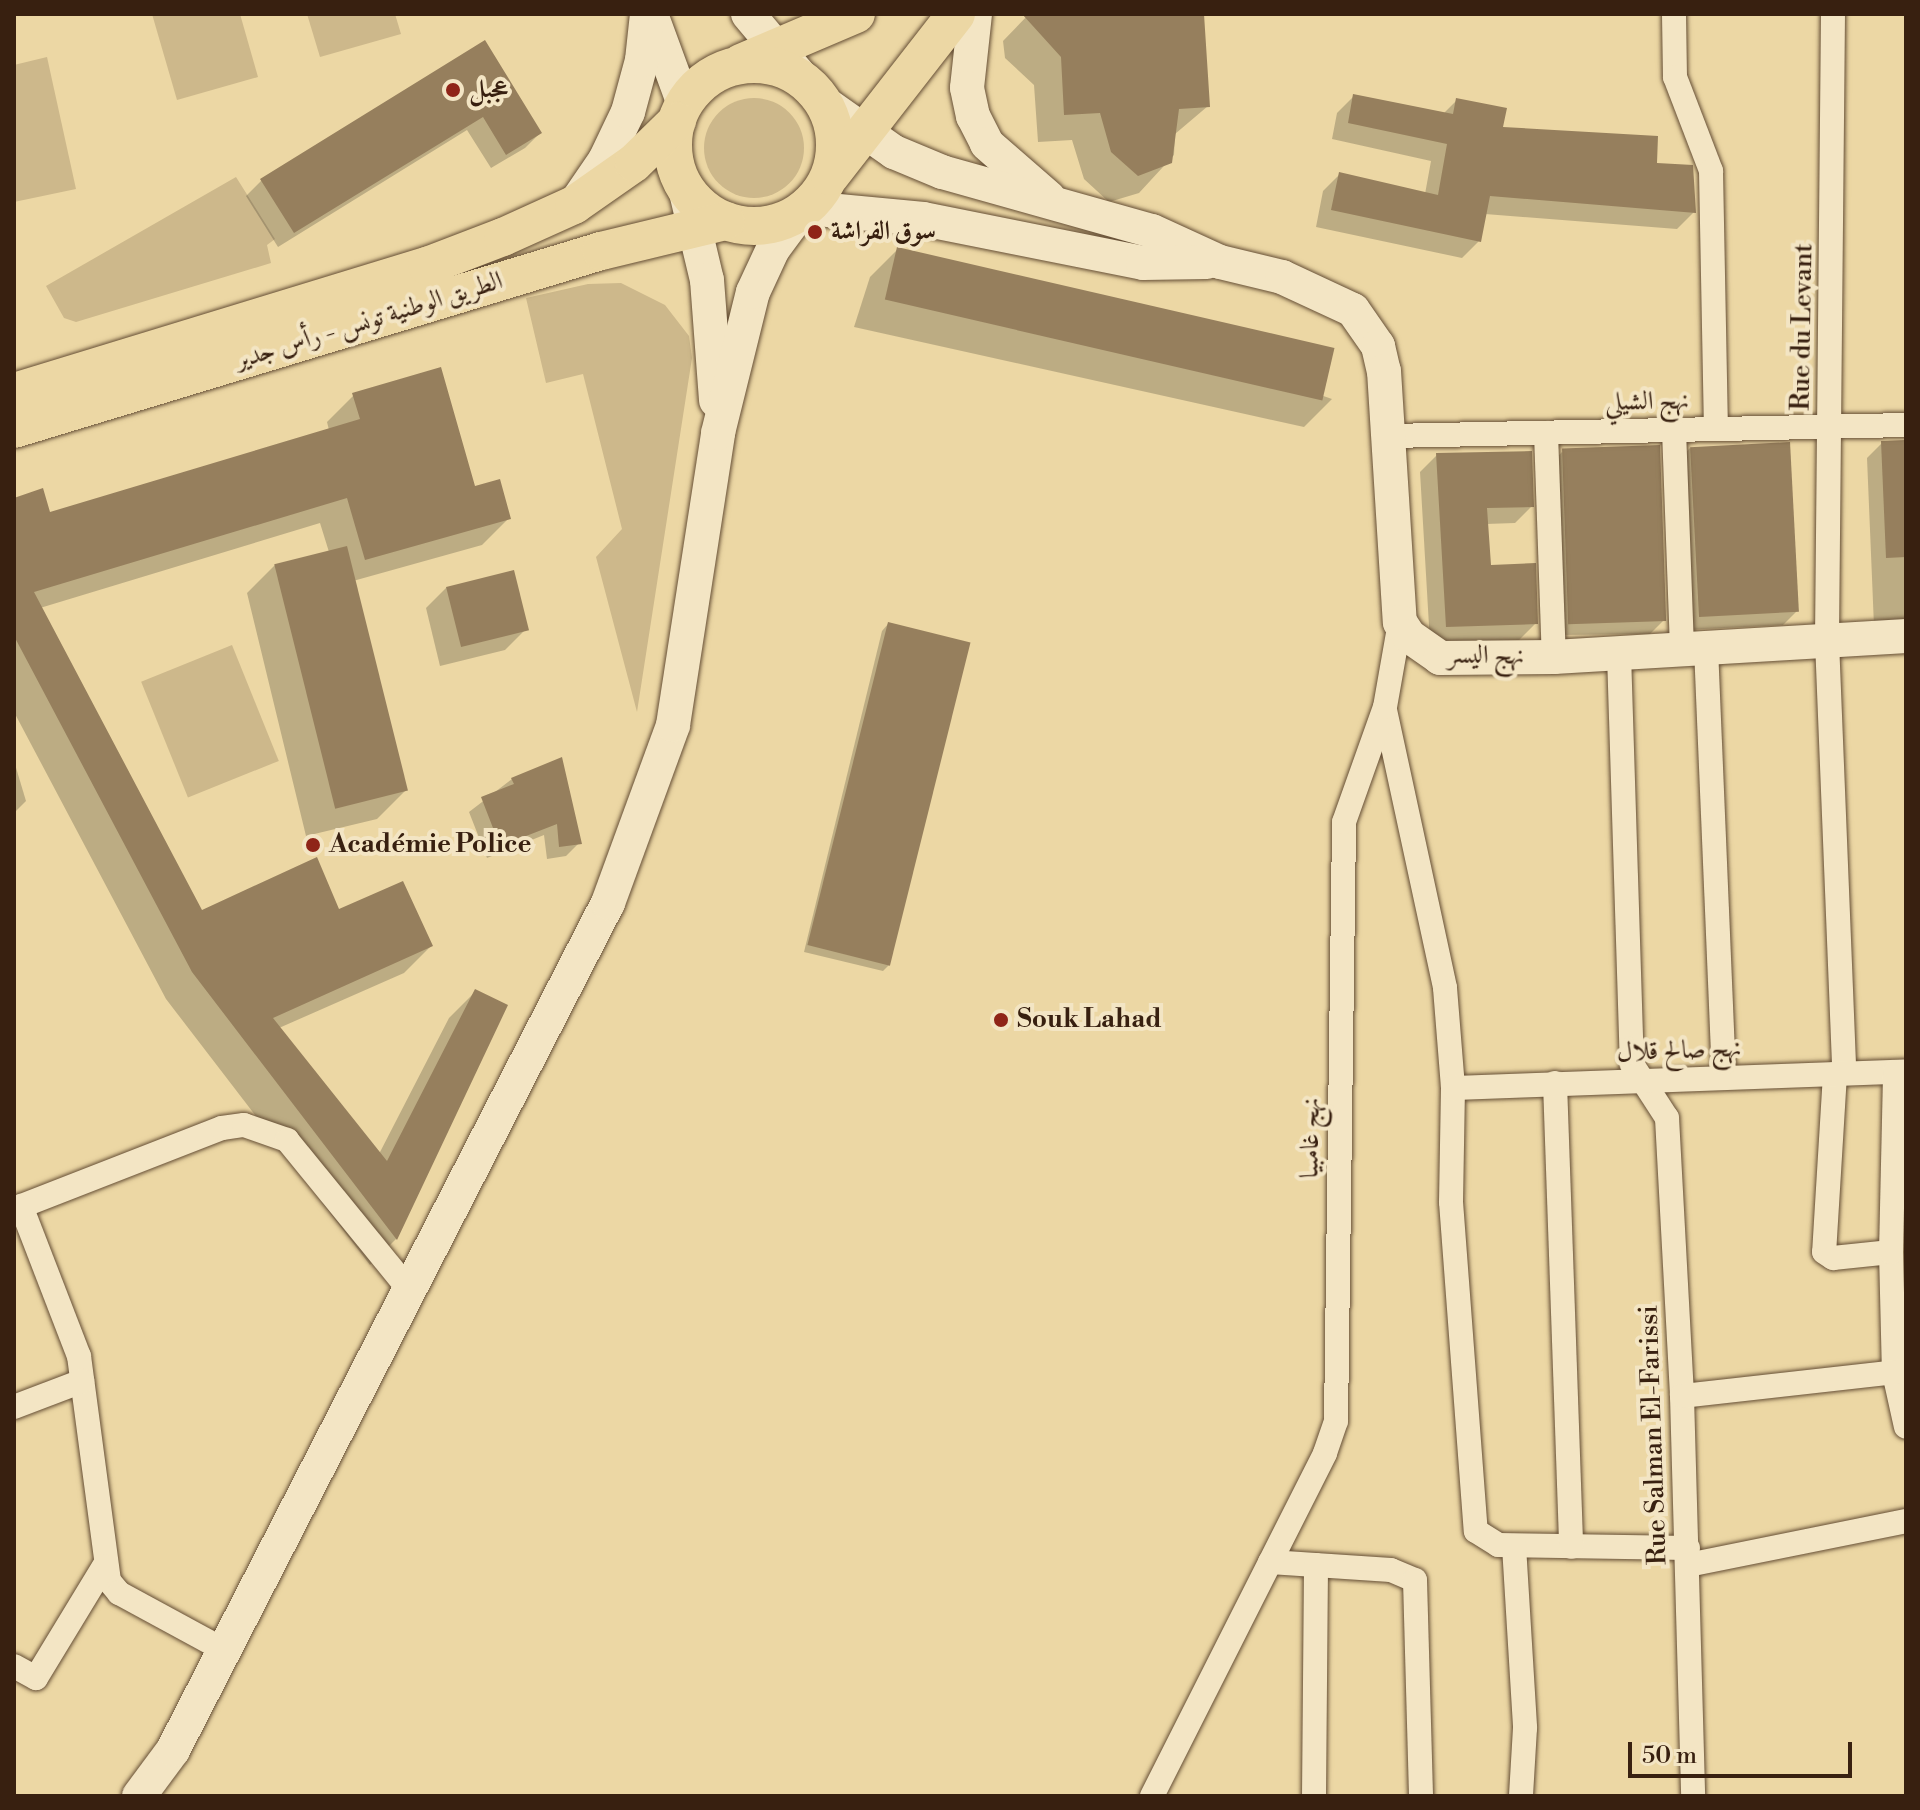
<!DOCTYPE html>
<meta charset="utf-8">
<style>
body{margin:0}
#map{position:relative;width:1920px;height:1810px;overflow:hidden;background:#ecd7a4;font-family:"Libre Bodoni",Amiri,serif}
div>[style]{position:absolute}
.green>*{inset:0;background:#cdb88b;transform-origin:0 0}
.round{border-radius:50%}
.shadow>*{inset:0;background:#0003}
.building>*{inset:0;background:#967f5d;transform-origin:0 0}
.roads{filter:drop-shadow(0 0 2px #654e35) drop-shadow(0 0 2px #654e35)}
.street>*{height:24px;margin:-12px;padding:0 12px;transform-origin:12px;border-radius:12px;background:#f3e5c4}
.secondary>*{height:34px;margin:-17px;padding:0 17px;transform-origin:17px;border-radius:17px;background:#f3e5c4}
.primary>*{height:38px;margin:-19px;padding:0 19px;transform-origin:19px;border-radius:19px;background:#ecd7a4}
.primary>.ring{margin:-19px;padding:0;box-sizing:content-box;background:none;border:38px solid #ecd7a4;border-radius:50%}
.dots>*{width:22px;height:22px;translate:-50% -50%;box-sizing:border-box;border:4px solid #f3e5c4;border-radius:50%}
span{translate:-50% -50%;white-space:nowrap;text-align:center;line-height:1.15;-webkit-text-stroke:8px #f3e5c4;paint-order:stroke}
.poi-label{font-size:26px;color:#382010;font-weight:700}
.left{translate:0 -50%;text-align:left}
.street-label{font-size:26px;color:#382010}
.frame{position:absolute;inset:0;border:16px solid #382010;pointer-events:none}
.scale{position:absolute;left:1628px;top:1742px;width:224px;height:36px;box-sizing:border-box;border:4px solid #382010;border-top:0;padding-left:10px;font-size:24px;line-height:28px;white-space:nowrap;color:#382010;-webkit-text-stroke:6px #f3e5c4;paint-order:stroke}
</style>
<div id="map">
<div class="green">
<i style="clip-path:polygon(152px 14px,240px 14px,258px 77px,177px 100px)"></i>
<i style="clip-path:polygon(307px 14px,395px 14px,401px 34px,320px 57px)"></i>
<i style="clip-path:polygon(47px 57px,76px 189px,14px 202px,14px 65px)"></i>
<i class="round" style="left:704px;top:98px;width:100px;height:100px"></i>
<i style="clip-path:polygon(236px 177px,275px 239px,267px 245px,271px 263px,76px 322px,64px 318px,46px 286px)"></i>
<i style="clip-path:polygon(621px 283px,665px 305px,689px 336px,692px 358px,637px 712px,596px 557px,622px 529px,583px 374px,546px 383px,526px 298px,588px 284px)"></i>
<i style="left:232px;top:645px;width:125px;height:98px;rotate:68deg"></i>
</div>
<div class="shadow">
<i style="clip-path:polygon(1029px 14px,1202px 14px,1208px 106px,1175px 134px,1174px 155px,1139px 193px,1109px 202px,1084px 179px,1072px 140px,1038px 142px,1034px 85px,1005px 58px,1003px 41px)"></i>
<i style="clip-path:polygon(485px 42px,540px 133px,525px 148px,491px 168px,467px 130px,278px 247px,246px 196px,261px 181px)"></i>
<i style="clip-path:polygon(1354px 96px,1443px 114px,1457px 100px,1501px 129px,1654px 165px,1691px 167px,1694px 212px,1677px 229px,1485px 214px,1479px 241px,1462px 258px,1316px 227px,1323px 191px,1340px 174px,1425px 194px,1431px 161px,1332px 139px,1337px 113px)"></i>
<i style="clip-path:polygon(898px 249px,1332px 399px,1304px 427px,854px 327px,870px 277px)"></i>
<i style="clip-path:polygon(354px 395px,509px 518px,482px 545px,353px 581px,405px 791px,377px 819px,306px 836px,247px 593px,275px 565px,329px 552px,320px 523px,40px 608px,202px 913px,338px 912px,431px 946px,404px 973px,279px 1028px,379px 1154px,449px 1018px,475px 992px,505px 1006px,396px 1239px,370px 1265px,166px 999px,14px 712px,14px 500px,49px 515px,329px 430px,327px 422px)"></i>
<i style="clip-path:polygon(1906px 442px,1906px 625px,1874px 626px,1867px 458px,1882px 443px)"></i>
<i style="clip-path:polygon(1690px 448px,1797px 611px,1783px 625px,1683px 630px,1677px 462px)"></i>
<i style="clip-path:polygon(1562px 452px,1664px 620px,1650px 634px,1557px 635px,1549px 466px)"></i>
<i style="clip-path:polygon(1437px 455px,1532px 506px,1515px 523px,1486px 524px,1489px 567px,1536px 623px,1519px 640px,1430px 643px,1420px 472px)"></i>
<i style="clip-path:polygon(447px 587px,526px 629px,505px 650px,440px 666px,426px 608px)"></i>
<i style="clip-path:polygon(888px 624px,889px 965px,883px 971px,804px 952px,882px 631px)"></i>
<i style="clip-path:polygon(14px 761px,26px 801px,14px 813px)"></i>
<i style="clip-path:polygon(512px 779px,579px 843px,566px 856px,547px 859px,544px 835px,487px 858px,469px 812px)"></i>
</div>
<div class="building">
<i style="clip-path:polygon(1022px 14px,1204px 14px,1210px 107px,1179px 109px,1172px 163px,1138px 176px,1111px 152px,1100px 113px,1064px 115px,1061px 57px)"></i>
<i style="clip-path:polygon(485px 40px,542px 133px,506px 155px,483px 117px,294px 233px,260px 179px)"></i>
<i style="clip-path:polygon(1353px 94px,1453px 114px,1456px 98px,1507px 108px,1503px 127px,1658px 136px,1657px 163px,1693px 165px,1696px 213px,1490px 196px,1481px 242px,1331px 210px,1339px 172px,1438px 195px,1447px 144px,1348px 123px)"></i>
<i style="left:897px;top:247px;width:449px;height:54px;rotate:13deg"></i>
<i style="clip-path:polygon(441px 367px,475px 486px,500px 479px,511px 519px,365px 560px,347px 498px,34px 592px,202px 910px,317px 857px,339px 909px,403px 881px,433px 946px,273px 1018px,387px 1161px,475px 989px,508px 1005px,397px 1240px,192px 972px,14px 636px,14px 498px,43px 488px,50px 512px,360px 419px,352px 393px)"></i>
<i style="clip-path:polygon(1906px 440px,1906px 557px,1886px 558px,1881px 441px)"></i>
<i style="left:1790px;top:442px;width:170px;height:100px;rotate:87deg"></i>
<i style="left:1660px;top:445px;width:176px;height:98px;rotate:88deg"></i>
<i style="clip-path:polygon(1532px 451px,1534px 507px,1487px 508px,1491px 565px,1536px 563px,1538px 624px,1446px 627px,1436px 453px)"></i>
<i style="left:347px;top:546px;width:252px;height:75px;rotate:76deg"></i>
<i style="left:514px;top:570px;width:62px;height:70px;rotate:76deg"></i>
<i style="left:888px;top:622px;width:85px;height:333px;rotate:14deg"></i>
<i style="clip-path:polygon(562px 757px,582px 844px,559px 847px,557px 824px,500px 846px,481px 797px,514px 784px,511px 778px)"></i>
</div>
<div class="roads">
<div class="street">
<i style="left:1674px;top:14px;width:63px;rotate:89.1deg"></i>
<i style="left:1675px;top:77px;width:101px;rotate:69deg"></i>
<i style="left:1711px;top:171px;width:258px;rotate:88.9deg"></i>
<i style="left:1833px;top:14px;width:627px;rotate:90.55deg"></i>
<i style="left:1827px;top:641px;width:432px;rotate:87.7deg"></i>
<i style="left:1674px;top:430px;width:219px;rotate:87.9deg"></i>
<i style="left:1546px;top:433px;width:224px;rotate:88deg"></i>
<i style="left:1390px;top:436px;width:516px;rotate:-1.22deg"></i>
<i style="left:1706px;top:648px;width:429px;rotate:87.6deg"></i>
<i style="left:1619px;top:654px;width:410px;rotate:88.2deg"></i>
<i style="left:1632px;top:1064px;width:64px;rotate:57.1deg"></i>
<i style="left:1667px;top:1118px;width:278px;rotate:86.9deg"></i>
<i style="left:1682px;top:1396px;width:400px;rotate:88.4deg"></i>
<i style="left:1385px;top:710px;width:284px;rotate:77.8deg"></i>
<i style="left:1445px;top:988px;width:100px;rotate:85.4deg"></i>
<i style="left:1453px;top:1088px;width:114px;rotate:91deg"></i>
<i style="left:1451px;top:1202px;width:330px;rotate:85.7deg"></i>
<i style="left:1476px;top:1531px;width:26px;rotate:32deg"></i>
<i style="left:1498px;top:1545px;width:190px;rotate:0.9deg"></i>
<i style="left:1835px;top:1074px;width:178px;rotate:93.5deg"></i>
<i style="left:1824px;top:1252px;width:11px;rotate:34deg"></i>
<i style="left:1833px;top:1258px;width:58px;rotate:-5.9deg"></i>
<i style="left:1891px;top:1252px;width:121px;rotate:88.6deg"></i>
<i style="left:1894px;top:1373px;width:55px;rotate:77.5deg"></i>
<i style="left:1555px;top:1083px;width:464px;rotate:88deg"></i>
<i style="left:1453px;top:1088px;width:453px;rotate:-2.1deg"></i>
<i style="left:21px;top:1206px;width:161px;rotate:68.9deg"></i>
<i style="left:79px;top:1356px;width:227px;rotate:82.4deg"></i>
<i style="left:109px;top:1581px;width:16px;rotate:50deg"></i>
<i style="left:119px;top:1593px;width:119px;rotate:28.5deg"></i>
<i style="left:14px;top:1209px;width:223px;rotate:-21.3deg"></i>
<i style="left:222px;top:1128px;width:22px;rotate:-8deg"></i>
<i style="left:244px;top:1125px;width:46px;rotate:19.2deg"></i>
<i style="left:287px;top:1140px;width:195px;rotate:50.8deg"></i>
<i style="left:1891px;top:1252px;width:180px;rotate:-88.7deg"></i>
<i style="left:1682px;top:1396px;width:225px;rotate:-6.4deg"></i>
<i style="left:14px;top:1407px;width:73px;rotate:-20.9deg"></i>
<i style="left:1514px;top:1546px;width:182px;rotate:86.5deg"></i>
<i style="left:1525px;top:1728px;width:68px;rotate:93.4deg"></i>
<i style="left:1270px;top:1562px;width:121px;rotate:3.8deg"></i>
<i style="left:1391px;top:1570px;width:26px;rotate:23deg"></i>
<i style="left:1415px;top:1580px;width:216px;rotate:88.4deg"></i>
<i style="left:1688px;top:1565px;width:222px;rotate:-11.4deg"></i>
<i style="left:14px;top:1666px;width:25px;rotate:29deg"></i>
<i style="left:36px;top:1678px;width:131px;rotate:-58.7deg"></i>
<i style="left:1152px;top:1796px;width:384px;rotate:-63.2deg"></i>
<i style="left:1325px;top:1453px;width:34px;rotate:-71deg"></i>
<i style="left:1336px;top:1421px;width:599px;rotate:-89.23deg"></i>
<i style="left:1344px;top:822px;width:122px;rotate:-70.4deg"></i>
<i style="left:1385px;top:707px;width:86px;rotate:-80deg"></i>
<i style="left:1314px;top:1796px;width:231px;rotate:-89.5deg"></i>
</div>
<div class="secondary">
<i style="left:651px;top:14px;width:96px;rotate:69.9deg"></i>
<i style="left:748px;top:14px;width:89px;rotate:50deg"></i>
<i style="left:975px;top:14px;width:74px;rotate:96.2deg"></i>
<i style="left:967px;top:88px;width:29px;rotate:78deg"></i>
<i style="left:973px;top:116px;width:31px;rotate:63deg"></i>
<i style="left:987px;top:144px;width:82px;rotate:41.1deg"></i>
<i style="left:823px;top:102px;width:87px;rotate:35.2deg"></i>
<i style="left:894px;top:152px;width:52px;rotate:22.6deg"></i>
<i style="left:942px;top:172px;width:218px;rotate:15.7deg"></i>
<i style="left:1152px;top:231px;width:75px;rotate:24.5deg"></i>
<i style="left:1220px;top:262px;width:64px;rotate:13.6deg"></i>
<i style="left:1282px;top:277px;width:78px;rotate:24.9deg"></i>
<i style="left:1353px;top:310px;width:44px;rotate:55.2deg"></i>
<i style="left:1378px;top:346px;width:26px;rotate:77deg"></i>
<i style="left:1384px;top:371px;width:252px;rotate:86.4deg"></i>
<i style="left:1400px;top:622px;width:17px;rotate:57deg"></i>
<i style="left:1409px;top:636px;width:38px;rotate:35deg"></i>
<i style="left:1440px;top:658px;width:114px;rotate:-0.5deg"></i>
<i style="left:1554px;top:657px;width:353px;rotate:-3.4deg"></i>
<i style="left:685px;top:188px;width:95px;rotate:76.6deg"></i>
<i style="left:707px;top:280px;width:121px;rotate:85.7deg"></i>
<i style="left:579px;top:198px;width:46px;rotate:-55.6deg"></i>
<i style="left:605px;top:160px;width:53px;rotate:-64.4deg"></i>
<i style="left:628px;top:112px;width:54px;rotate:-74.9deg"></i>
<i style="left:642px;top:60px;width:46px;rotate:-83.8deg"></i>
<i style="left:807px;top:208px;width:117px;rotate:5.4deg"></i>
<i style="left:923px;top:219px;width:224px;rotate:11.3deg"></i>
<i style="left:1143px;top:263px;width:64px;rotate:-0.9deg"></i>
<i style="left:139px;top:1796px;width:57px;rotate:-53.5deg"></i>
<i style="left:173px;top:1750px;width:952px;rotate:-62.82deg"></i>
<i style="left:608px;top:903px;width:189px;rotate:-69.9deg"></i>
<i style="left:673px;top:725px;width:295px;rotate:-81.2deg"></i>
<i style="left:718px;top:433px;width:145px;rotate:-76.1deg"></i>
<i style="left:753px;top:292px;width:47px;rotate:-65.1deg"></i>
<i style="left:773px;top:249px;width:44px;rotate:-53.4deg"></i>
</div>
<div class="primary">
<i style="left:741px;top:63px;width:125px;rotate:-23.1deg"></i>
<i class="ring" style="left:673px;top:64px;width:124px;height:124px"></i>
<i style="left:830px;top:176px;width:205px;rotate:-52.1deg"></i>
<i style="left:14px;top:392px;width:432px;rotate:-17deg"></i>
<i style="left:427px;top:266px;width:81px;rotate:-20.9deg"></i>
<i style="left:503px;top:237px;width:78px;rotate:-24.3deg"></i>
<i style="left:574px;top:205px;width:73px;rotate:-35deg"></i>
<i style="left:634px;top:163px;width:60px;rotate:-44.3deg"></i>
<i style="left:14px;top:429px;width:613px;rotate:-16.87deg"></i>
<i style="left:601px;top:251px;width:128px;rotate:-13.6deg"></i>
</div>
</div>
<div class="dots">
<i style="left:453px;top:90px;background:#8f2418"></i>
<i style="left:815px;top:232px;background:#8f2418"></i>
<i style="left:313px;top:845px;background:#8f2418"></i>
<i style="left:1001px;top:1020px;background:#8f2418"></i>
</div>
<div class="poi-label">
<span class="left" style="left:469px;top:90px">عجبل</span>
<span class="left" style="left:831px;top:232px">سوق الفراشة</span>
<span class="left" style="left:329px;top:845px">Académie Police</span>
<span class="left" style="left:1017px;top:1020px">Souk Lahad</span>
</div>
<div class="street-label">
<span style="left:369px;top:321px;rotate:-17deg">الطريق الوطنية تونس - رأس جدير</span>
<span style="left:1803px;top:327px;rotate:-89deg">Rue du Levant</span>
<span style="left:1647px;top:402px;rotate:-1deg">نهج الشيلي</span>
<span style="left:1486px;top:656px;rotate:1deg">نهج اليسر</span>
<span style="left:1679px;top:1051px;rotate:-2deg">نهج صالح قلال</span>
<span style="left:1311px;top:1138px;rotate:-89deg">نهج غامبيا</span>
<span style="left:1654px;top:1435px;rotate:-92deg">Rue Salman El-Farissi</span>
</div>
<div class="frame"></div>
<div class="scale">50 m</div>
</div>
